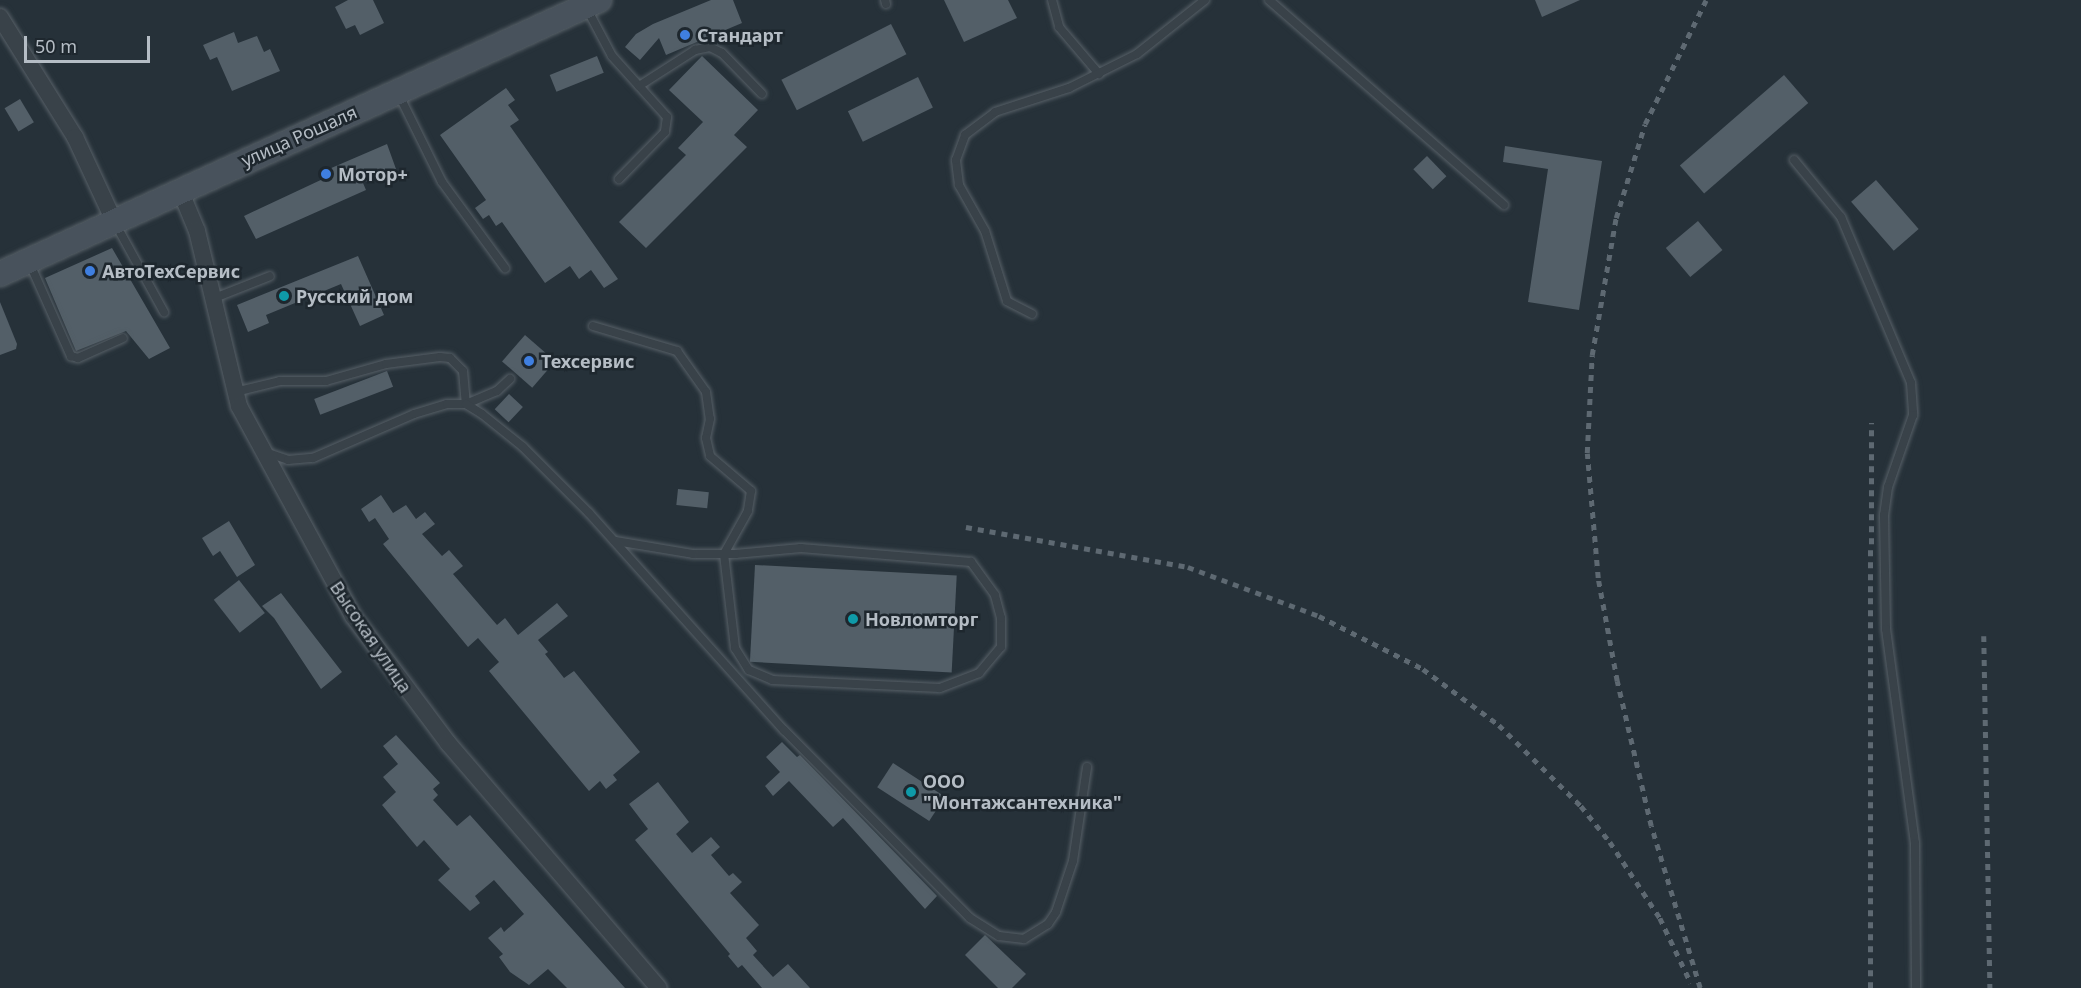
<!DOCTYPE html>
<meta charset="utf-8">
<style>
body{margin:0}
#map{position:relative;width:2081px;height:988px;overflow:hidden;background:#263139;font-family:"Noto Sans",sans-serif}
div>[style]{position:absolute}
.building>*{inset:0;background:#535f68;transform-origin:0 0}
.roads{filter:drop-shadow(0 0 2px #576067) drop-shadow(0 0 2px #576067)}
.service>*{height:8px;margin:-4px;padding:0 4px;transform-origin:4px;border-radius:4px;background:#394249}
.minor>*{height:16px;margin:-8px;padding:0 8px;transform-origin:8px;border-radius:8px;background:#394249}
.secondary>*{height:24px;margin:-12px;padding:0 12px;transform-origin:12px;border-radius:12px;background:#48525c}
.rail>*{height:4.5px;margin-top:-2.25px;transform-origin:0;background:repeating-linear-gradient(90deg,#5e6972 0 6px,transparent 0 12px)}
.dots>*{width:16px;height:16px;translate:-50% -50%;box-sizing:border-box;border:3px solid #1e272e;border-radius:50%}
span{translate:-50% -50%;white-space:nowrap;text-align:center;line-height:1.15;-webkit-text-stroke:5px #1e272e;paint-order:stroke}
.poi-label{font-size:18px;color:#b5bdc5;font-weight:700}
.left{translate:0 -50%;text-align:left}
.street-label{font-size:18px;color:#b5bdc5}
.scale{position:absolute;left:24px;top:36px;width:126px;height:27px;box-sizing:border-box;border:3px solid #b5bdc5;border-top:0;padding-left:8px;font-size:18px;line-height:21px;white-space:nowrap;color:#b5bdc5;-webkit-text-stroke:4px #1e272e;paint-order:stroke}
</style>
<div id="map">
<div class="building">
<i style="clip-path:polygon(348px 0,373px 0,384px 23px,360px 35px,355px 25px,346px 29px,335px 7px)"></i>
<i style="clip-path:polygon(711px 0,733px 0,742px 23px,666px 55px,659px 38px,640px 60px,625px 47px,636px 34px,653px 24px)"></i>
<i style="clip-path:polygon(944px 0,1008px 0,1017px 18px,964px 42px)"></i>
<i style="clip-path:polygon(1535px 0,1580px 0,1542px 17px)"></i>
<i style="left:891px;top:24px;width:34px;height:123px;rotate:63deg"></i>
<i style="clip-path:polygon(234px 32px,238px 43px,257px 36px,264px 52px,270px 49px,280px 71px,232px 91px,217px 57px,210px 60px,203px 45px)"></i>
<i style="left:597px;top:56px;width:18px;height:51px;rotate:68deg"></i>
<i style="clip-path:polygon(702px 56px,758px 110px,734px 135px,747px 147px,646px 248px,619px 222px,686px 155px,678px 148px,703px 122px,669px 90px)"></i>
<i style="left:1784px;top:75px;width:37px;height:138px;rotate:49deg"></i>
<i style="left:918px;top:77px;width:34px;height:78px;rotate:64deg"></i>
<i style="clip-path:polygon(506px 88px,515px 100px,508px 105px,519px 120px,510px 126px,618px 279px,604px 288px,591px 270px,579px 279px,570px 266px,545px 283px,502px 222px,496px 226px,489px 215px,483px 219px,475px 208px,486px 200px,440px 135px)"></i>
<i style="left:20px;top:99px;width:27px;height:18px;rotate:59deg"></i>
<i style="clip-path:polygon(387px 144px,396px 169px,363px 183px,366px 190px,256px 239px,244px 216px,325px 178px,322px 172px)"></i>
<i style="clip-path:polygon(1505px 146px,1602px 161px,1579px 310px,1528px 302px,1548px 169px,1503px 162px)"></i>
<i style="left:1427px;top:156px;width:28px;height:19px;rotate:46deg"></i>
<i style="left:1876px;top:180px;width:65px;height:33px;rotate:49deg"></i>
<i style="left:1698px;top:221px;width:38px;height:42px;rotate:50deg"></i>
<i style="clip-path:polygon(112px 248px,170px 348px,149px 359px,126px 331px,76px 351px,45px 278px)"></i>
<i style="clip-path:polygon(358px 256px,384px 315px,360px 326px,341px 284px,266px 315px,269px 323px,248px 332px,237px 305px)"></i>
<i style="clip-path:polygon(0 302px,17px 344px,16px 349px,0 355px)"></i>
<i style="left:525px;top:335px;width:40px;height:35px;rotate:41deg"></i>
<i style="left:387px;top:371px;width:17px;height:78px;rotate:69deg"></i>
<i style="left:509px;top:394px;width:19px;height:21px;rotate:43deg"></i>
<i style="left:678px;top:489px;width:31px;height:16px;rotate:6deg"></i>
<i style="clip-path:polygon(381px 495px,393px 513px,406px 505px,416px 519px,425px 512px,435px 524px,422px 534px,442px 556px,449px 550px,463px 566px,453px 574px,497px 625px,505px 618px,518px 635px,557px 603px,568px 616px,538px 640px,548px 652px,545px 654px,564px 678px,574px 671px,640px 752px,613px 775px,617px 780px,606px 789px,600px 781px,589px 791px,489px 671px,499px 662px,478px 638px,468px 647px,383px 544px,389px 539px,375px 518px,369px 522px,361px 509px)"></i>
<i style="clip-path:polygon(229px 521px,255px 565px,237px 577px,220px 551px,213px 556px,202px 538px)"></i>
<i style="left:755px;top:565px;width:202px;height:97px;rotate:3deg"></i>
<i style="left:239px;top:580px;width:42px;height:32px;rotate:52deg"></i>
<i style="clip-path:polygon(281px 593px,342px 672px,321px 689px,274px 618px,262px 606px)"></i>
<i style="clip-path:polygon(396px 735px,440px 783px,433px 789px,438px 795px,433px 800px,457px 826px,470px 815px,625px 988px,567px 988px,548px 969px,529px 985px,510px 972px,499px 957px,503px 954px,488px 938px,501px 927px,504px 932px,524px 914px,494px 880px,475px 896px,480px 903px,470px 911px,438px 880px,450px 869px,424px 840px,417px 847px,382px 805px,396px 792px,383px 777px,398px 764px,383px 746px)"></i>
<i style="clip-path:polygon(782px 742px,797px 757px,800px 755px,937px 896px,925px 909px,843px 818px,833px 827px,789px 781px,773px 796px,765px 786px,780px 772px,766px 757px)"></i>
<i style="left:893px;top:763px;width:62px;height:29px;rotate:33deg"></i>
<i style="clip-path:polygon(658px 782px,689px 822px,676px 834px,692px 853px,711px 837px,720px 847px,711px 855px,729px 876px,733px 873px,742px 882px,730px 893px,759px 925px,746px 938px,757px 951px,753px 955px,773px 977px,788px 964px,810px 988px,762px 988px,742px 965px,738px 968px,728px 956px,730px 954px,635px 840px,648px 829px,629px 804px)"></i>
<i style="clip-path:polygon(985px 935px,1026px 974px,1012px 988px,998px 988px,965px 955px)"></i>
</div>
<div class="roads">
<div class="service">
<i style="left:885px;top:0;width:4px;rotate:76deg"></i>
<i style="left:1052px;top:0;width:28px;rotate:75deg"></i>
<i style="left:1059px;top:27px;width:62px;rotate:49.6deg"></i>
<i style="left:1269px;top:0;width:312px;rotate:41.1deg"></i>
<i style="left:586px;top:7px;width:55px;rotate:62deg"></i>
<i style="left:612px;top:56px;width:82px;rotate:48deg"></i>
<i style="left:667px;top:117px;width:15px;rotate:98deg"></i>
<i style="left:665px;top:132px;width:66px;rotate:134.4deg"></i>
<i style="left:639px;top:86px;width:67px;rotate:-32.7deg"></i>
<i style="left:695px;top:50px;width:15px;rotate:-11deg"></i>
<i style="left:710px;top:47px;width:13px;rotate:27deg"></i>
<i style="left:722px;top:53px;width:57px;rotate:45.7deg"></i>
<i style="left:399px;top:95px;width:97px;rotate:63.7deg"></i>
<i style="left:442px;top:182px;width:107px;rotate:53.8deg"></i>
<i style="left:1794px;top:160px;width:74px;rotate:50.5deg"></i>
<i style="left:1841px;top:217px;width:180px;rotate:67.1deg"></i>
<i style="left:1911px;top:383px;width:32px;rotate:86deg"></i>
<i style="left:1913px;top:415px;width:76px;rotate:109.1deg"></i>
<i style="left:1888px;top:487px;width:28px;rotate:98deg"></i>
<i style="left:1884px;top:515px;width:114px;rotate:89deg"></i>
<i style="left:1886px;top:629px;width:216px;rotate:82.3deg"></i>
<i style="left:1915px;top:843px;width:145px;rotate:89.6deg"></i>
<i style="left:115px;top:223px;width:102px;rotate:61.2deg"></i>
<i style="left:30px;top:264px;width:101px;rotate:66deg"></i>
<i style="left:71px;top:356px;width:7px;rotate:16deg"></i>
<i style="left:78px;top:358px;width:49px;rotate:-24deg"></i>
<i style="left:212px;top:299px;width:62px;rotate:-21.6deg"></i>
<i style="left:1032px;top:314px;width:28px;rotate:-153deg"></i>
<i style="left:1007px;top:301px;width:73px;rotate:-107.4deg"></i>
<i style="left:985px;top:231px;width:53px;rotate:-119.5deg"></i>
<i style="left:959px;top:185px;width:25px;rotate:-97deg"></i>
<i style="left:956px;top:160px;width:27px;rotate:-70deg"></i>
<i style="left:965px;top:135px;width:38px;rotate:-37deg"></i>
<i style="left:995px;top:112px;width:78px;rotate:-18deg"></i>
<i style="left:1069px;top:88px;width:76px;rotate:-26.6deg"></i>
<i style="left:1137px;top:54px;width:87px;rotate:-38.5deg"></i>
<i style="left:593px;top:326px;width:88px;rotate:16.6deg"></i>
<i style="left:677px;top:351px;width:50px;rotate:54.7deg"></i>
<i style="left:706px;top:392px;width:27px;rotate:82deg"></i>
<i style="left:710px;top:419px;width:19px;rotate:102deg"></i>
<i style="left:706px;top:438px;width:18px;rotate:77deg"></i>
<i style="left:710px;top:456px;width:54px;rotate:40.5deg"></i>
<i style="left:751px;top:491px;width:20px;rotate:99deg"></i>
<i style="left:748px;top:511px;width:49px;rotate:119.2deg"></i>
<i style="left:724px;top:554px;width:95px;rotate:83.3deg"></i>
<i style="left:735px;top:648px;width:26px;rotate:58deg"></i>
<i style="left:749px;top:670px;width:25px;rotate:23deg"></i>
<i style="left:772px;top:680px;width:168px;rotate:2.7deg"></i>
<i style="left:940px;top:688px;width:42px;rotate:-21deg"></i>
<i style="left:979px;top:673px;width:34px;rotate:-50deg"></i>
<i style="left:1001px;top:647px;width:29px;rotate:-90deg"></i>
<i style="left:1001px;top:618px;width:24px;rotate:-105deg"></i>
<i style="left:995px;top:595px;width:41px;rotate:-126deg"></i>
<i style="left:971px;top:562px;width:171px;rotate:-175.3deg"></i>
<i style="left:801px;top:548px;width:66px;rotate:174.8deg"></i>
<i style="left:735px;top:554px;width:42px;rotate:180deg"></i>
<i style="left:693px;top:554px;width:79px;rotate:-170.5deg"></i>
<i style="left:235px;top:392px;width:46px;rotate:-13.7deg"></i>
<i style="left:280px;top:381px;width:46px"></i>
<i style="left:326px;top:381px;width:62px;rotate:-15.8deg"></i>
<i style="left:386px;top:364px;width:54px;rotate:-7.4deg"></i>
<i style="left:440px;top:357px;width:10px;rotate:6deg"></i>
<i style="left:450px;top:358px;width:18px;rotate:45deg"></i>
<i style="left:463px;top:371px;width:33px;rotate:85deg"></i>
<i style="left:466px;top:404px;width:34px;rotate:-23deg"></i>
<i style="left:497px;top:391px;width:18px;rotate:-43deg"></i>
<i style="left:268px;top:453px;width:21px;rotate:19deg"></i>
<i style="left:288px;top:460px;width:25px;rotate:-5deg"></i>
<i style="left:313px;top:458px;width:110px;rotate:-23.5deg"></i>
<i style="left:414px;top:414px;width:34px;rotate:-17deg"></i>
<i style="left:447px;top:404px;width:19px"></i>
<i style="left:466px;top:404px;width:19px;rotate:32deg"></i>
<i style="left:482px;top:414px;width:53px;rotate:38.8deg"></i>
<i style="left:523px;top:447px;width:93px;rotate:45deg"></i>
<i style="left:589px;top:513px;width:292px;rotate:48.1deg"></i>
<i style="left:784px;top:730px;width:264px;rotate:45.3deg"></i>
<i style="left:970px;top:918px;width:34px;rotate:32deg"></i>
<i style="left:999px;top:936px;width:25px;rotate:7deg"></i>
<i style="left:1024px;top:939px;width:28px;rotate:-32deg"></i>
<i style="left:1048px;top:924px;width:14px;rotate:-56deg"></i>
<i style="left:1056px;top:912px;width:54px;rotate:-71.6deg"></i>
<i style="left:1073px;top:861px;width:95px;rotate:-81.5deg"></i>
</div>
<div class="minor">
<i style="left:0;top:17px;width:142px;rotate:58deg"></i>
<i style="left:75px;top:137px;width:93px;rotate:65.1deg"></i>
<i style="left:180px;top:190px;width:44px;rotate:67.5deg"></i>
<i style="left:197px;top:231px;width:180px;rotate:76.5deg"></i>
<i style="left:239px;top:406px;width:239px;rotate:61.5deg"></i>
<i style="left:353px;top:616px;width:159px;rotate:53.2deg"></i>
<i style="left:448px;top:743px;width:323px;rotate:49.3deg"></i>
</div>
<div class="secondary">
<i style="left:0;top:274px;width:659px;rotate:-24.58deg"></i>
</div>
</div>
<div class="rail">
<i style="left:966px;top:527px;width:226px;rotate:10.2deg"></i>
<i style="left:1188px;top:567px;width:140px;rotate:20.5deg"></i>
<i style="left:1319px;top:616px;width:117px;rotate:27deg"></i>
<i style="left:1423px;top:669px;width:94px;rotate:36.4deg"></i>
<i style="left:1499px;top:725px;width:115px;rotate:44.6deg"></i>
<i style="left:1581px;top:806px;width:46px;rotate:51.1deg"></i>
<i style="left:1610px;top:842px;width:91px;rotate:56.7deg"></i>
<i style="left:1660px;top:918px;width:72px;rotate:64.5deg"></i>
<i style="left:1984px;top:636px;width:352px;rotate:89deg"></i>
<i style="left:1700px;top:988px;width:169px;rotate:-106.8deg"></i>
<i style="left:1651px;top:826px;width:149px;rotate:-103.2deg"></i>
<i style="left:1617px;top:681px;width:105px;rotate:-100.5deg"></i>
<i style="left:1598px;top:578px;width:125px;rotate:-95deg"></i>
<i style="left:1587px;top:453px;width:98px;rotate:-87.1deg"></i>
<i style="left:1592px;top:355px;width:139px;rotate:-80.1deg"></i>
<i style="left:1616px;top:218px;width:98px;rotate:-72.9deg"></i>
<i style="left:1645px;top:124px;width:138px;rotate:-63.8deg"></i>
<i style="left:1870px;top:988px;width:565px;rotate:-89.9deg"></i>
</div>
<div class="dots">
<i style="left:685px;top:35px;background:#3f7fe0"></i>
<i style="left:326px;top:174px;background:#3f7fe0"></i>
<i style="left:90px;top:271px;background:#3f7fe0"></i>
<i style="left:284px;top:296px;background:#0f9aa8"></i>
<i style="left:529px;top:361px;background:#3f7fe0"></i>
<i style="left:853px;top:619px;background:#0f9aa8"></i>
<i style="left:911px;top:792px;background:#0f9aa8"></i>
</div>
<div class="poi-label">
<span class="left" style="left:697px;top:35px">Стандарт</span>
<span class="left" style="left:338px;top:174px">Мотор+</span>
<span class="left" style="left:102px;top:271px">АвтоТехСервис</span>
<span class="left" style="left:296px;top:296px">Русский дом</span>
<span class="left" style="left:541px;top:361px">Техсервис</span>
<span class="left" style="left:865px;top:619px">Новломторг</span>
<span class="left" style="left:923px;top:792px">ООО<br>"Монтажсантехника"</span>
</div>
<div class="street-label">
<span style="left:299px;top:136px;rotate:-24deg">улица Рошаля</span>
<span style="left:371px;top:637px;rotate:56deg">Высокая улица</span>
</div>
<div class="scale">50 m</div>
</div>
